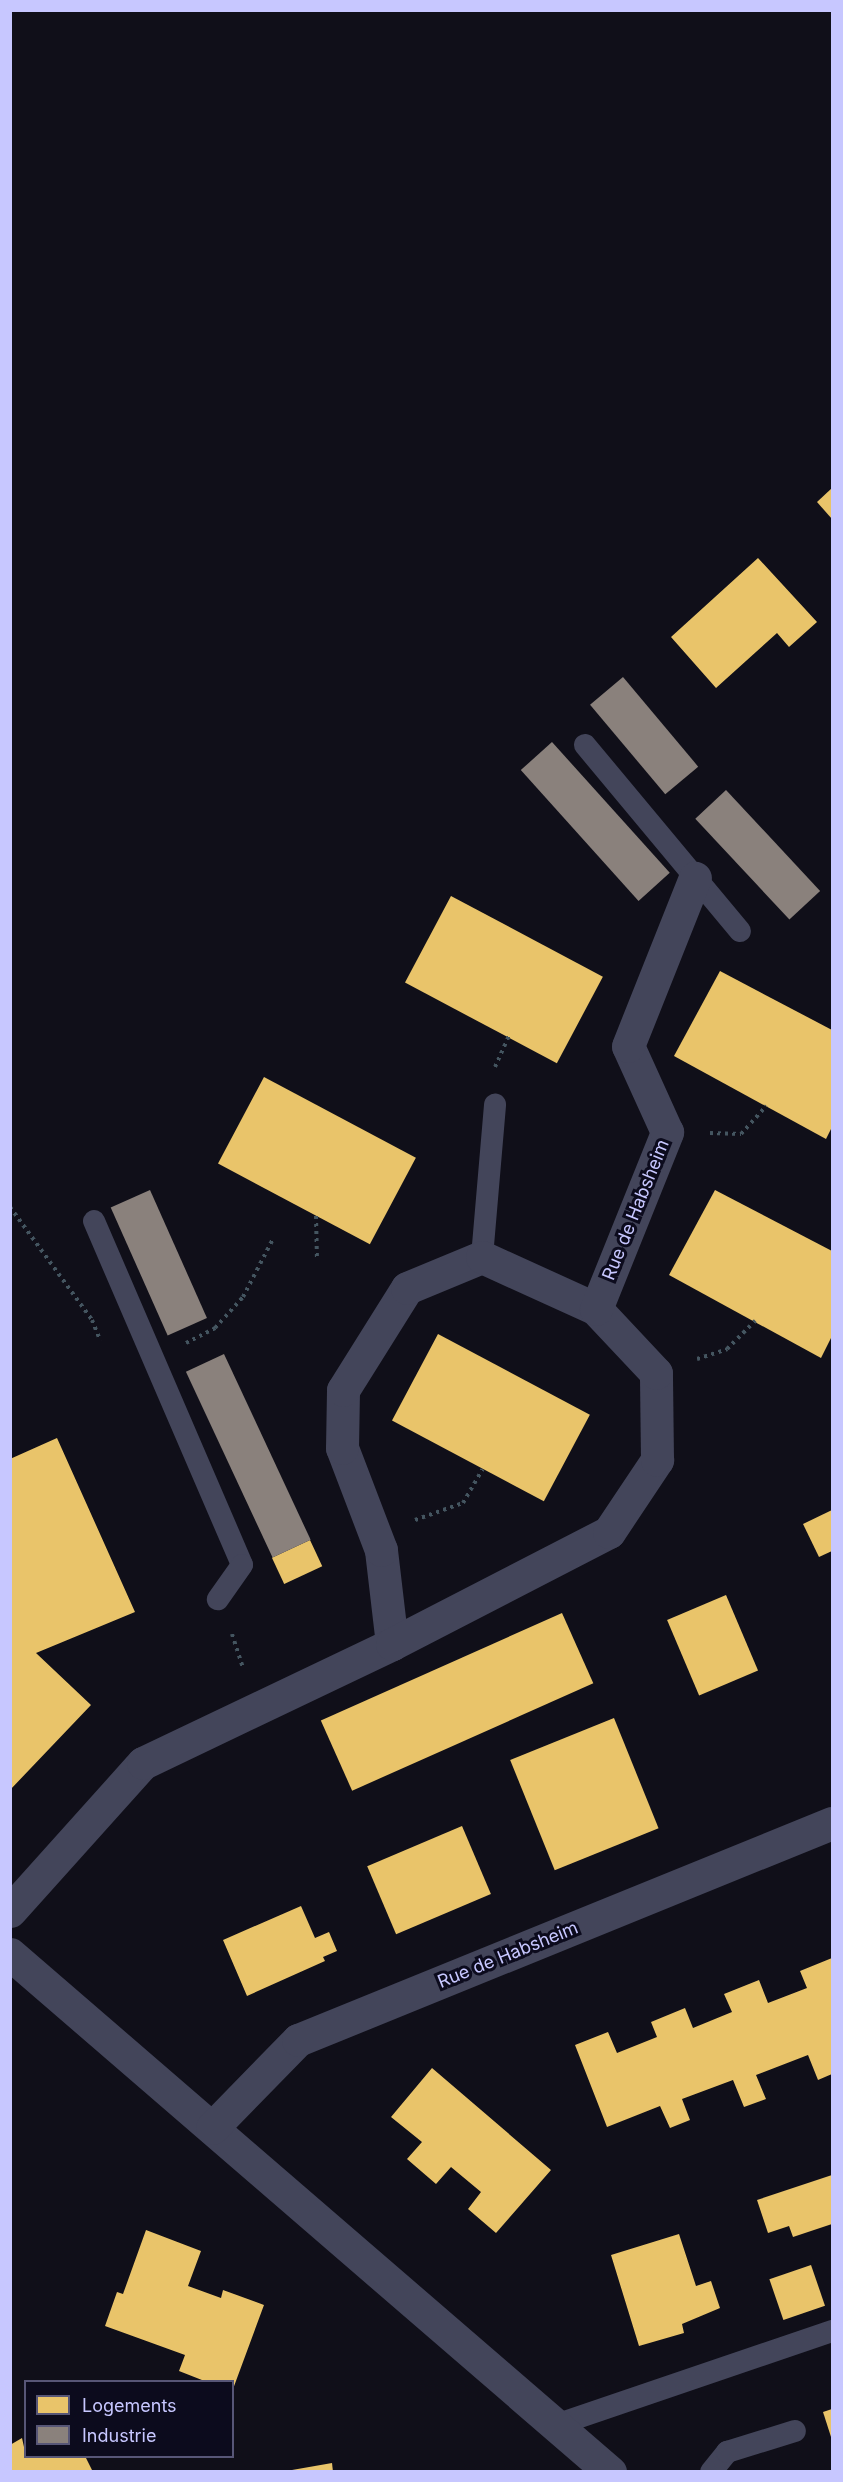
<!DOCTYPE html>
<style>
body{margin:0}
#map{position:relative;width:843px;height:2482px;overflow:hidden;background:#100f19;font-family:Inter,sans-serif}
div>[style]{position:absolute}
.homes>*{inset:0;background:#e9c46a;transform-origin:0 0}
.industry>*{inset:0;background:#8a817c;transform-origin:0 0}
.path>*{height:4px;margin-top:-2px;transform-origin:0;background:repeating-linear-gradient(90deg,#445560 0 3px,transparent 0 7.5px)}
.lane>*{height:22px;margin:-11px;padding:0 11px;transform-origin:11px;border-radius:11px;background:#43455a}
.street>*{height:33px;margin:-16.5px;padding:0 16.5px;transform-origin:16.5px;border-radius:16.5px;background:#43455a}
span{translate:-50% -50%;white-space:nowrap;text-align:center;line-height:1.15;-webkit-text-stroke:6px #0c0b1d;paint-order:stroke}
.street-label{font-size:18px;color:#c7c7ff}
.frame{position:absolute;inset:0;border:12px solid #c7c7ff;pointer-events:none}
.legend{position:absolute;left:24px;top:2380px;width:210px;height:78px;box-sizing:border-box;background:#0c0b1d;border:2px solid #575677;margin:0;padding:8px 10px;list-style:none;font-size:18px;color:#c7c7ff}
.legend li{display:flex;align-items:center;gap:12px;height:30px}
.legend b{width:30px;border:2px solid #575677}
</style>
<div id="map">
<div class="homes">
<i style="clip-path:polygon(832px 488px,832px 519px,817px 502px)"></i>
<i style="clip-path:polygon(758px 558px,817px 622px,789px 647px,777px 633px,716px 688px,671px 637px)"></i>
<i style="left:451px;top:896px;width:172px;height:98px;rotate:28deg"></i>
<i style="clip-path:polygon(720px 971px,832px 1030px,832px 1127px,826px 1139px,674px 1056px)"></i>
<i style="left:264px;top:1077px;width:172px;height:98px;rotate:28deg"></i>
<i style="clip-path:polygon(715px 1190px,832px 1251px,832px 1336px,821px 1358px,669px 1275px)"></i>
<i style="left:438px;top:1334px;width:172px;height:98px;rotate:28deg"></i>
<i style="clip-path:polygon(57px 1438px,135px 1612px,36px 1653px,91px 1705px,10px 1790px,10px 1459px)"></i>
<i style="clip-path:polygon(832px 1510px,832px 1551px,819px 1557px,803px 1524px)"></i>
<i style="left:310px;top:1540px;width:29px;height:42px;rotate:65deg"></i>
<i style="left:726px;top:1595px;width:82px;height:64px;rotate:67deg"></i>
<i style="left:562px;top:1613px;width:77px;height:264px;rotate:66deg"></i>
<i style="left:614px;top:1718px;width:119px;height:112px;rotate:68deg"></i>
<i style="left:462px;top:1826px;width:74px;height:103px;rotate:67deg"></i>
<i style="clip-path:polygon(301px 1906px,315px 1938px,329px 1932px,337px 1951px,323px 1957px,325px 1961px,247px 1996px,223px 1940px)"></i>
<i style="clip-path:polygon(832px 1958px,832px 2074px,818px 2080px,808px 2055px,756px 2075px,766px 2099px,744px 2107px,733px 2080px,682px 2099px,690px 2120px,670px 2128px,660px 2106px,607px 2127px,575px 2045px,608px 2032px,617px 2053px,657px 2037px,651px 2022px,685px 2008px,693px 2028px,732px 2012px,724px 1994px,759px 1980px,768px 2003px,807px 1988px,800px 1971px)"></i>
<i style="clip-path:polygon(432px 2068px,551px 2170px,496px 2233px,468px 2209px,481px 2192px,451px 2167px,436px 2184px,407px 2159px,422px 2142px,391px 2117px)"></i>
<i style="clip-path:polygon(832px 2175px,832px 2224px,793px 2237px,789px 2226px,768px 2233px,757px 2200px)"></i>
<i style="clip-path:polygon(146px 2230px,201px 2251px,188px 2286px,221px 2298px,223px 2290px,264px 2305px,233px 2389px,232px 2382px,207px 2382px,179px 2371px,185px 2355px,105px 2326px,117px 2292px,123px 2294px)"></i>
<i style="clip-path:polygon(679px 2234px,696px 2286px,711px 2281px,720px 2308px,682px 2324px,684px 2333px,639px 2346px,611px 2255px)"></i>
<i style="left:811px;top:2265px;width:43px;height:44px;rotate:71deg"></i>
<i style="clip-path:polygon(832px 2409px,832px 2440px,823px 2412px)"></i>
<i style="clip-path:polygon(22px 2438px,26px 2456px,85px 2456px,93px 2472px,10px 2472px,10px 2445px)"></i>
<i style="clip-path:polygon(332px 2463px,333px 2472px,292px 2472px,292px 2470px)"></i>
</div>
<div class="industry">
<i style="left:623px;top:677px;width:117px;height:43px;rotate:50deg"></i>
<i style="left:552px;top:742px;width:176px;height:42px;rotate:48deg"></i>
<i style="left:726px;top:790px;width:138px;height:42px;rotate:47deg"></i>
<i style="left:150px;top:1190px;width:140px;height:43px;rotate:66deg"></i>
<i style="left:224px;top:1354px;width:205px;height:42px;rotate:65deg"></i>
</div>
<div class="path">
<i style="left:495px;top:1067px;width:34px;rotate:-66deg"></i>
<i style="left:710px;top:1133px;width:31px;rotate:2deg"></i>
<i style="left:741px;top:1134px;width:38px;rotate:-48deg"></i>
<i style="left:10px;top:1207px;width:140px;rotate:54deg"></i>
<i style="left:92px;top:1320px;width:22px;rotate:68deg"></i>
<i style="left:316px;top:1216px;width:45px;rotate:88.7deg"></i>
<i style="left:186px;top:1343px;width:33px;rotate:-27deg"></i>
<i style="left:215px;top:1328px;width:42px;rotate:-47.9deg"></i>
<i style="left:243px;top:1297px;width:65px;rotate:-62.7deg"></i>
<i style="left:697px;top:1359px;width:32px;rotate:-18deg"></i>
<i style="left:727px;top:1349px;width:40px;rotate:-45deg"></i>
<i style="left:415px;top:1520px;width:51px;rotate:-19.5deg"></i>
<i style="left:463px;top:1503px;width:39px;rotate:-60deg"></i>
<i style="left:232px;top:1634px;width:35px;rotate:72deg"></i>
</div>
<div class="lane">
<i style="left:585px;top:745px;width:242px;rotate:50.2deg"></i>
<i style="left:94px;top:1221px;width:374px;rotate:66.7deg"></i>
<i style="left:242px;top:1565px;width:42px;rotate:125.2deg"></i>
<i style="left:482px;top:1257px;width:153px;rotate:-85.1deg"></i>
<i style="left:556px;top:2425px;width:292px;rotate:-18.8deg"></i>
<i style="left:711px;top:2472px;width:26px;rotate:-51deg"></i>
<i style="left:727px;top:2452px;width:71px;rotate:-17.2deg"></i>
</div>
<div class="street">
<i style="left:392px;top:1644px;width:95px;rotate:-96.7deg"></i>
<i style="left:381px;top:1550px;width:109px;rotate:-110.9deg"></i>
<i style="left:342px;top:1448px;width:58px;rotate:-89deg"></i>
<i style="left:343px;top:1390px;width:120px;rotate:-57.9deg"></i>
<i style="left:407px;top:1288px;width:81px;rotate:-22.5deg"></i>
<i style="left:482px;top:1257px;width:125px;rotate:24.5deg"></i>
<i style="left:10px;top:1911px;width:199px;rotate:-48.1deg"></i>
<i style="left:143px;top:1763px;width:276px;rotate:-25.5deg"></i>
<i style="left:392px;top:1644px;width:244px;rotate:-27.3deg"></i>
<i style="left:609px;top:1532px;width:87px;rotate:-56.3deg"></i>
<i style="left:657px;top:1460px;width:87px;rotate:-90.7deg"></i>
<i style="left:656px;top:1373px;width:88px;rotate:-133.2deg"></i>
<i style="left:596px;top:1309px;width:191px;rotate:-68.1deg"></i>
<i style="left:667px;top:1132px;width:94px;rotate:-114.4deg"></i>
<i style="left:628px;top:1046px;width:181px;rotate:-68.3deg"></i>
<i style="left:10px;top:1954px;width:793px;rotate:40.81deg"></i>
<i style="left:212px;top:2128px;width:123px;rotate:-45.7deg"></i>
<i style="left:298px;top:2040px;width:576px;rotate:-22.12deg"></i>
</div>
<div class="street-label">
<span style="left:636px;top:1210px;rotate:-68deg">Rue de Habsheim</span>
<span style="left:508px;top:1955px;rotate:-22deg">Rue de Habsheim</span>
</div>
<div class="frame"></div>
<ul class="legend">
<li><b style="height:16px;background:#e9c46a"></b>Logements</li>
<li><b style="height:16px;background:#8a817c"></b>Industrie</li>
</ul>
</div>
